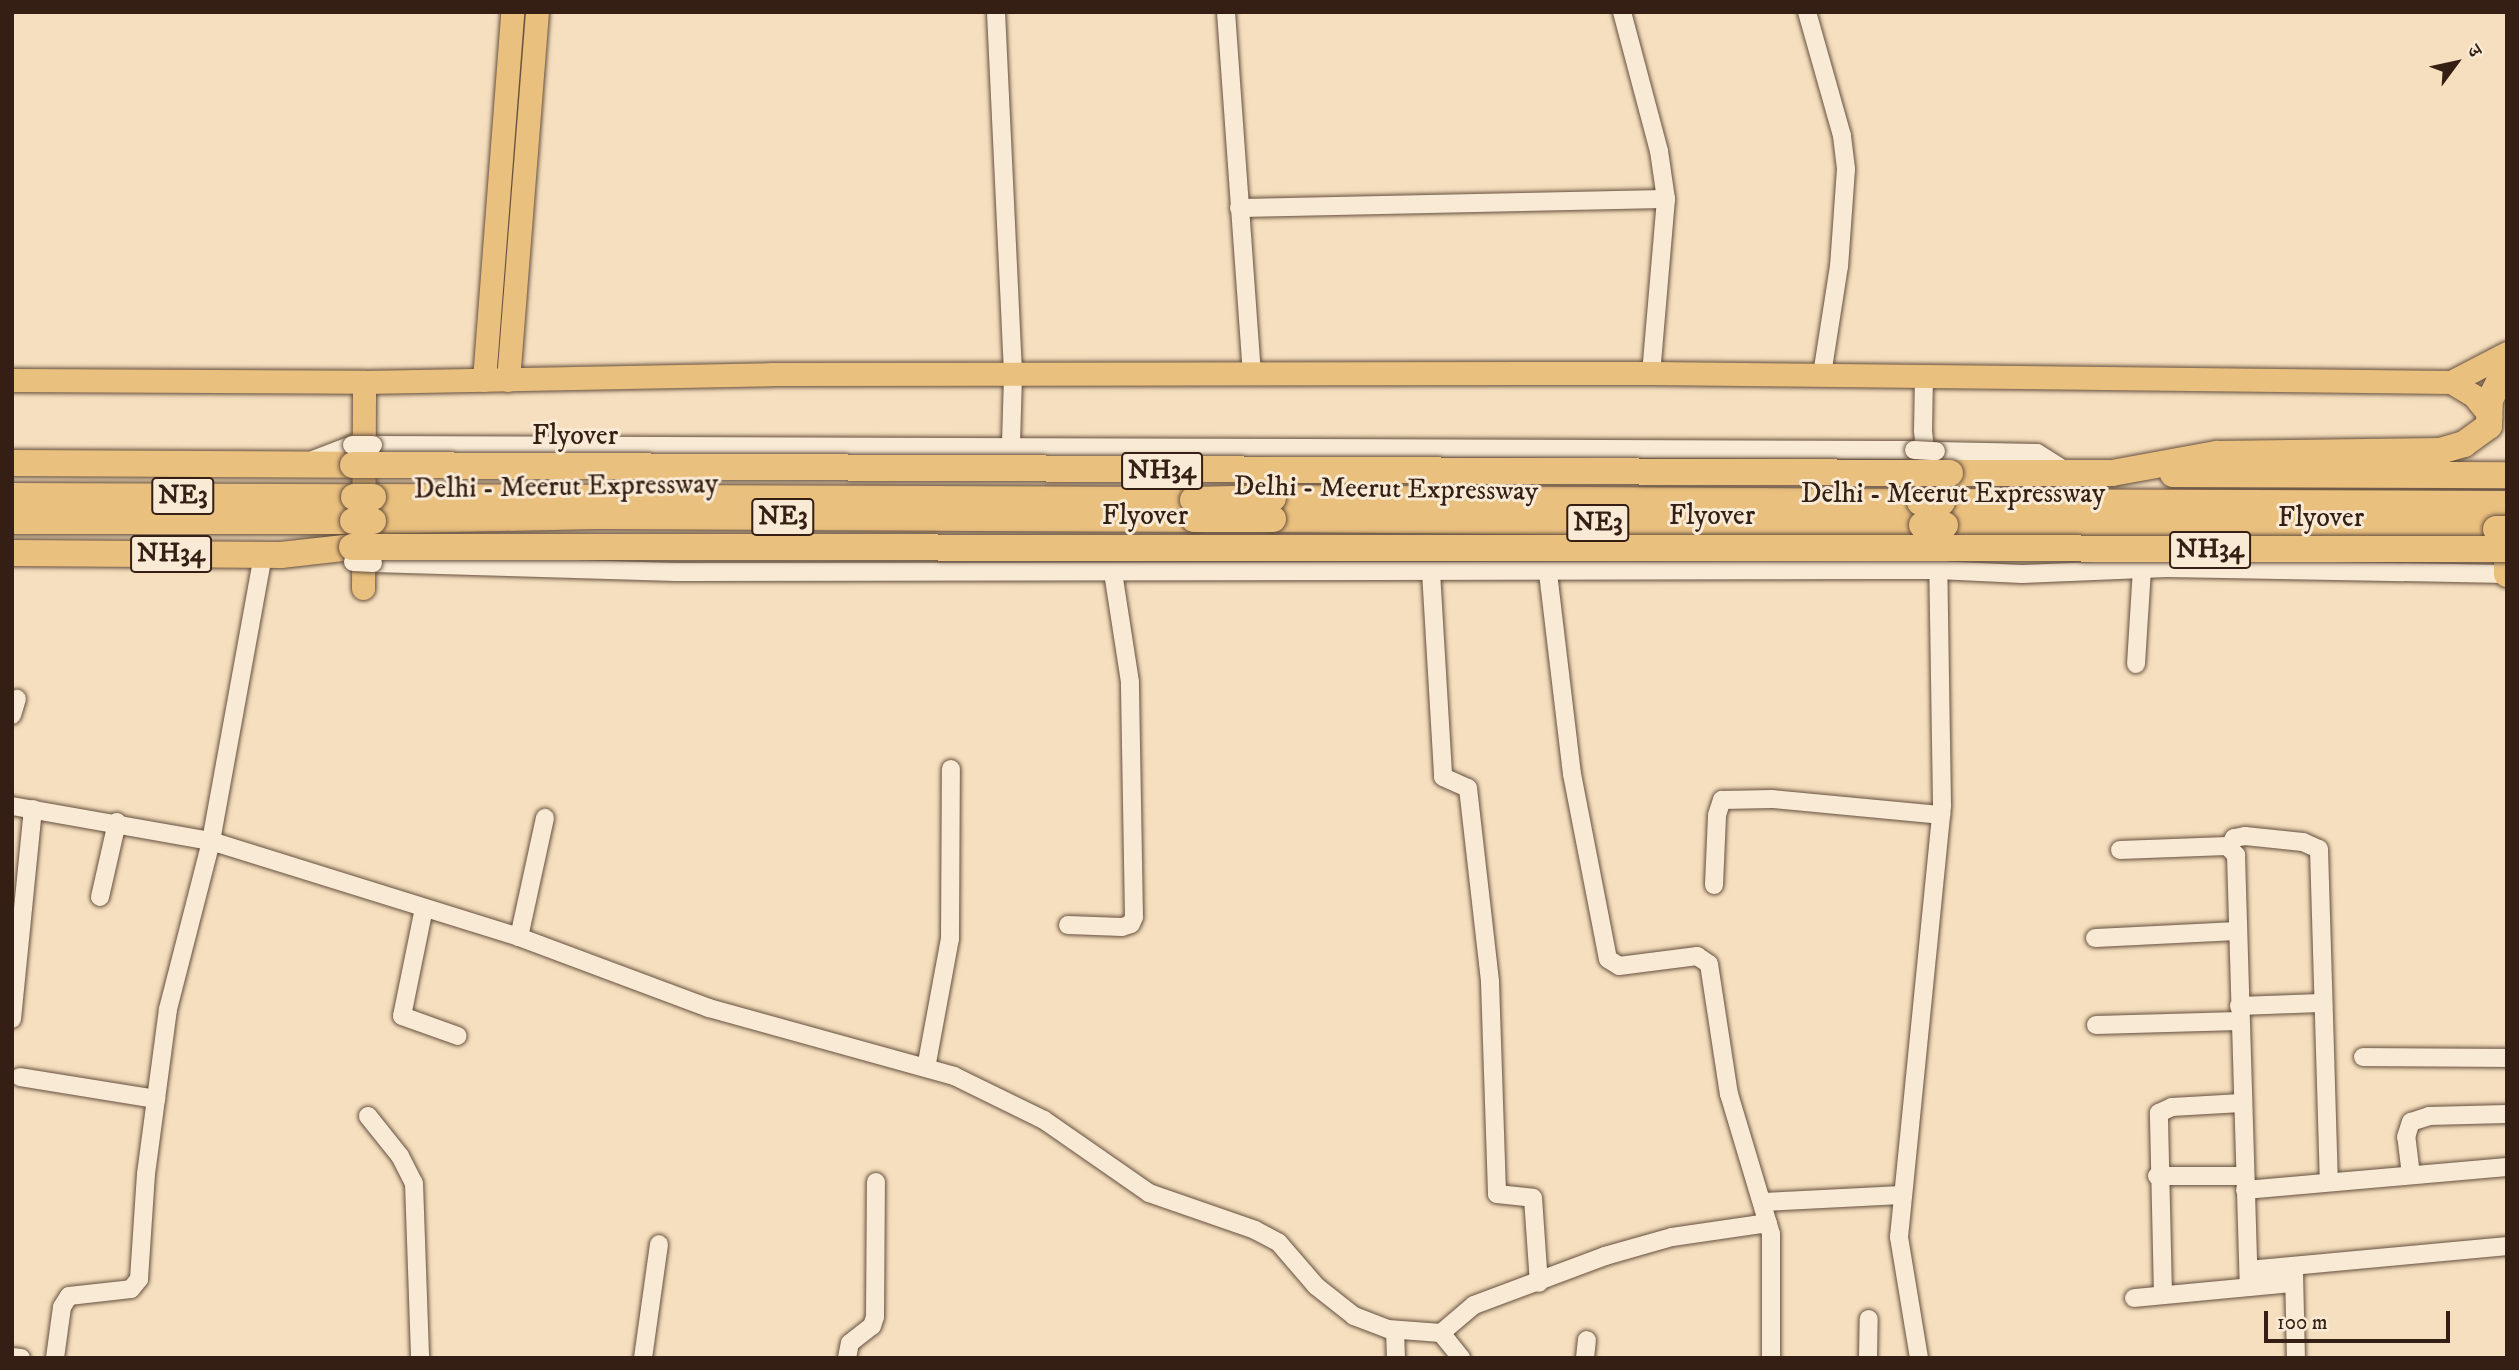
<!DOCTYPE html>
<meta charset="utf-8">
<style>
body{margin:0}
#map{position:relative;width:2519px;height:1370px;overflow:hidden;background:#f5dfbe;font-family:"IM FELL DW Pica","Noto Serif Devanagari",serif}
div>[style]{position:absolute}
.roads{filter:drop-shadow(0 0 2px #654f3e) drop-shadow(0 0 2px #654f3e)}
.minor>*{height:18px;margin:-9px;padding:0 9px;transform-origin:9px;border-radius:9px;background:#f8ead5}
.major>*{height:23px;margin:-11.5px;padding:0 11.5px;transform-origin:11.5px;border-radius:11.5px;background:#eac07f}
.highway>*{height:26px;margin:-13px;padding:0 13px;transform-origin:13px;border-radius:13px;background:#eac07f}
.bridges{filter:drop-shadow(0 0 2px #654f3e) drop-shadow(0 0 2px #654f3e)}
.minor-bridge>*{height:18px;margin:-9px;padding:0 9px;transform-origin:9px;border-radius:9px;background:#f8ead5}
.highway-bridge>*{height:26px;margin:-13px;padding:0 13px;transform-origin:13px;border-radius:13px;background:#eac07f}
span{translate:-50% -50%;white-space:nowrap;text-align:center;line-height:1.15;-webkit-text-stroke:6px #f8ead5;paint-order:stroke}
.shield-label span{padding:2px 5px;background:#f8ead5;border:2px solid;border-radius:5px;-webkit-text-stroke-width:0}
.shield-label{font-size:26px;color:#351f14;font-weight:700}
.street-label{font-size:28px;color:#351f14}
.frame{position:absolute;inset:0;border:14px solid #351f14;pointer-events:none}
.north{position:absolute;left:2421px;top:28px;width:70px;height:70px;-webkit-text-stroke:5px #f8ead5;paint-order:stroke;rotate:57deg;font-size:19px;font-weight:700;line-height:28px;text-align:center;color:#351f14}
.north::after{content:'';display:block;margin:auto;width:24px;height:32px;background:#351f14;clip-path:polygon(50% 0,100% 100%,50% 72%,0 100%)}
.scale{position:absolute;left:2264px;top:1311px;width:186px;height:32px;box-sizing:border-box;border:4px solid #351f14;border-top:0;padding-left:9px;font-size:21px;line-height:24px;white-space:nowrap;color:#351f14;-webkit-text-stroke:5px #f8ead5;paint-order:stroke}
</style>
<div id="map">
<div class="roads">
<div class="minor">
<i style="left:996px;top:12px;width:364px;rotate:87.3deg"></i>
<i style="left:1013px;top:376px;width:69px;rotate:91.7deg"></i>
<i style="left:1226px;top:12px;width:364px;rotate:85.9deg"></i>
<i style="left:1622px;top:12px;width:144px;rotate:75.1deg"></i>
<i style="left:1659px;top:151px;width:49px;rotate:81.7deg"></i>
<i style="left:1666px;top:199px;width:175px;rotate:94.9deg"></i>
<i style="left:1807px;top:12px;width:129px;rotate:74.2deg"></i>
<i style="left:1842px;top:136px;width:33px;rotate:83deg"></i>
<i style="left:1846px;top:169px;width:97px;rotate:94.1deg"></i>
<i style="left:1839px;top:266px;width:110px;rotate:98.9deg"></i>
<i style="left:1239px;top:208px;width:427px;rotate:-1.2deg"></i>
<i style="left:1924px;top:375px;width:56px;rotate:91deg"></i>
<i style="left:1923px;top:431px;width:81px;rotate:83.6deg"></i>
<i style="left:373px;top:445px;width:1541px;rotate:0.19deg"></i>
<i style="left:1936px;top:451px;width:101px;rotate:1.1deg"></i>
<i style="left:2037px;top:453px;width:36px;rotate:32deg"></i>
<i style="left:313px;top:460px;width:42px;rotate:-21deg"></i>
<i style="left:373px;top:563px;width:303px;rotate:1.7deg"></i>
<i style="left:676px;top:572px;width:1262px;rotate:-0.09deg"></i>
<i style="left:1938px;top:570px;width:84px;rotate:2.7deg"></i>
<i style="left:2022px;top:574px;width:145px;rotate:-2.4deg"></i>
<i style="left:2167px;top:568px;width:340px;rotate:1deg"></i>
<i style="left:1431px;top:572px;width:205px;rotate:86.6deg"></i>
<i style="left:1443px;top:777px;width:27px;rotate:24deg"></i>
<i style="left:1468px;top:788px;width:195px;rotate:83.5deg"></i>
<i style="left:1490px;top:982px;width:212px;rotate:88.1deg"></i>
<i style="left:1497px;top:1194px;width:36px;rotate:6deg"></i>
<i style="left:1533px;top:1198px;width:85px;rotate:86deg"></i>
<i style="left:1548px;top:573px;width:202px;rotate:83.2deg"></i>
<i style="left:1572px;top:774px;width:188px;rotate:79deg"></i>
<i style="left:1608px;top:959px;width:13px;rotate:32deg"></i>
<i style="left:1619px;top:966px;width:79px;rotate:-7.3deg"></i>
<i style="left:1697px;top:956px;width:14px;rotate:34deg"></i>
<i style="left:1709px;top:964px;width:132px;rotate:81.3deg"></i>
<i style="left:1729px;top:1094px;width:146px;rotate:73.3deg"></i>
<i style="left:1771px;top:1234px;width:124px;rotate:90deg"></i>
<i style="left:2136px;top:664px;width:95px;rotate:-86.4deg"></i>
<i style="left:12px;top:715px;width:17px;rotate:-73deg"></i>
<i style="left:12px;top:806px;width:202px;rotate:10deg"></i>
<i style="left:211px;top:841px;width:323px;rotate:17.3deg"></i>
<i style="left:519px;top:937px;width:203px;rotate:20.5deg"></i>
<i style="left:709px;top:1008px;width:254px;rotate:15.5deg"></i>
<i style="left:954px;top:1076px;width:100px;rotate:26.1deg"></i>
<i style="left:1044px;top:1120px;width:128px;rotate:34.8deg"></i>
<i style="left:1149px;top:1193px;width:112px;rotate:19.2deg"></i>
<i style="left:1255px;top:1230px;width:27px;rotate:28deg"></i>
<i style="left:1279px;top:1243px;width:57px;rotate:49.3deg"></i>
<i style="left:1316px;top:1286px;width:48px;rotate:38.3deg"></i>
<i style="left:1354px;top:1316px;width:36px;rotate:21deg"></i>
<i style="left:1388px;top:1329px;width:53px;rotate:4.3deg"></i>
<i style="left:1441px;top:1333px;width:32px;rotate:51deg"></i>
<i style="left:2230px;top:846px;width:9px;rotate:-63deg"></i>
<i style="left:2234px;top:838px;width:11px;rotate:-10deg"></i>
<i style="left:2245px;top:836px;width:58px;rotate:5.9deg"></i>
<i style="left:2303px;top:842px;width:17px;rotate:24deg"></i>
<i style="left:2319px;top:849px;width:332px;rotate:88.3deg"></i>
<i style="left:2120px;top:850px;width:107px;rotate:-2.1deg"></i>
<i style="left:2227px;top:846px;width:13px;rotate:45deg"></i>
<i style="left:2236px;top:855px;width:432px;rotate:88.3deg"></i>
<i style="left:1714px;top:885px;width:70px;rotate:-87.5deg"></i>
<i style="left:1717px;top:815px;width:16px;rotate:-72deg"></i>
<i style="left:1722px;top:800px;width:50px;rotate:-1.1deg"></i>
<i style="left:1772px;top:799px;width:170px;rotate:5.4deg"></i>
<i style="left:100px;top:897px;width:77px;rotate:-77.2deg"></i>
<i style="left:424px;top:908px;width:110px;rotate:101.5deg"></i>
<i style="left:402px;top:1016px;width:59px;rotate:19.7deg"></i>
<i style="left:1068px;top:925px;width:54px;rotate:2.1deg"></i>
<i style="left:1122px;top:927px;width:9px;rotate:-18deg"></i>
<i style="left:1131px;top:924px;width:8px;rotate:-67deg"></i>
<i style="left:1134px;top:917px;width:235px;rotate:-91deg"></i>
<i style="left:1130px;top:682px;width:111px;rotate:-98.8deg"></i>
<i style="left:519px;top:937px;width:122px;rotate:-77.7deg"></i>
<i style="left:2095px;top:938px;width:143px;rotate:-2.8deg"></i>
<i style="left:2239px;top:1006px;width:82px;rotate:-2.1deg"></i>
<i style="left:12px;top:1019px;width:211px;rotate:-84.3deg"></i>
<i style="left:2096px;top:1025px;width:143px;rotate:-1.6deg"></i>
<i style="left:2363px;top:1057px;width:144px;rotate:0.4deg"></i>
<i style="left:926px;top:1068px;width:131px;rotate:-79.5deg"></i>
<i style="left:950px;top:939px;width:170px;rotate:-89.7deg"></i>
<i style="left:20px;top:1077px;width:138px;rotate:9.2deg"></i>
<i style="left:368px;top:1116px;width:51px;rotate:51.3deg"></i>
<i style="left:400px;top:1156px;width:30px;rotate:63deg"></i>
<i style="left:414px;top:1183px;width:175px;rotate:88deg"></i>
<i style="left:2411px;top:1175px;width:38px;rotate:-97deg"></i>
<i style="left:2406px;top:1137px;width:16px;rotate:-72deg"></i>
<i style="left:2411px;top:1122px;width:19px;rotate:-18deg"></i>
<i style="left:2429px;top:1116px;width:78px;rotate:-1.5deg"></i>
<i style="left:2157px;top:1176px;width:86px"></i>
<i style="left:2245px;top:1190px;width:263px;rotate:-5deg"></i>
<i style="left:1763px;top:1202px;width:139px;rotate:-2.9deg"></i>
<i style="left:2249px;top:1270px;width:259px;rotate:-5.3deg"></i>
<i style="left:2294px;top:1272px;width:86px;rotate:88.7deg"></i>
<i style="left:2163px;top:1295px;width:182px;rotate:-91.3deg"></i>
<i style="left:2159px;top:1113px;width:14px;rotate:-25deg"></i>
<i style="left:2172px;top:1107px;width:69px;rotate:-3.3deg"></i>
<i style="left:2134px;top:1298px;width:160px;rotate:-5.4deg"></i>
<i style="left:1395px;top:1330px;width:28px;rotate:88deg"></i>
<i style="left:1441px;top:1333px;width:43px;rotate:-40.3deg"></i>
<i style="left:1474px;top:1305px;width:140px;rotate:-20.5deg"></i>
<i style="left:1605px;top:1256px;width:70px;rotate:-15.8deg"></i>
<i style="left:1672px;top:1237px;width:97px;rotate:-8.3deg"></i>
<i style="left:12px;top:1357px;width:9px;rotate:6deg"></i>
<i style="left:55px;top:1358px;width:51px;rotate:-82.2deg"></i>
<i style="left:62px;top:1307px;width:13px;rotate:-58deg"></i>
<i style="left:69px;top:1296px;width:62px;rotate:-6.4deg"></i>
<i style="left:131px;top:1289px;width:13px;rotate:-51deg"></i>
<i style="left:139px;top:1279px;width:105px;rotate:-86.2deg"></i>
<i style="left:146px;top:1174px;width:166px;rotate:-82.4deg"></i>
<i style="left:168px;top:1009px;width:173px;rotate:-75.6deg"></i>
<i style="left:211px;top:841px;width:291px;rotate:-79.7deg"></i>
<i style="left:643px;top:1358px;width:115px;rotate:-82deg"></i>
<i style="left:847px;top:1358px;width:15px;rotate:-79deg"></i>
<i style="left:850px;top:1343px;width:28px;rotate:-38deg"></i>
<i style="left:872px;top:1326px;width:9px;rotate:-72deg"></i>
<i style="left:875px;top:1317px;width:135px;rotate:-89.6deg"></i>
<i style="left:1585px;top:1358px;width:18px;rotate:-84deg"></i>
<i style="left:1868px;top:1358px;width:39px;rotate:-89deg"></i>
<i style="left:1919px;top:1358px;width:123px;rotate:-99.4deg"></i>
<i style="left:1899px;top:1237px;width:434px;rotate:-84.3deg"></i>
<i style="left:1942px;top:805px;width:246px;rotate:-90.9deg"></i>
</div>
<div class="major">
<i style="left:12px;top:380px;width:352px;rotate:0.3deg"></i>
<i style="left:364px;top:382px;width:407px;rotate:-1.1deg"></i>
<i style="left:771px;top:374px;width:880px;rotate:-0.07deg"></i>
<i style="left:1651px;top:373px;width:800px;rotate:0.64deg"></i>
<i style="left:2451px;top:382px;width:63px;rotate:-27.4deg"></i>
<i style="left:484px;top:380px;width:369px;rotate:-85.6deg"></i>
<i style="left:508px;top:380px;width:369px;rotate:-85.5deg"></i>
<i style="left:2451px;top:382px;width:27px;rotate:31deg"></i>
<i style="left:2474px;top:396px;width:26px;rotate:51deg"></i>
<i style="left:363px;top:588px;width:206px;rotate:-89.7deg"></i>
</div>
<div class="highway">
<i style="left:12px;top:463px;width:341px;rotate:0.3deg"></i>
<i style="left:1950px;top:473px;width:162px"></i>
<i style="left:2112px;top:473px;width:107px;rotate:-10.3deg"></i>
<i style="left:2217px;top:454px;width:223px;rotate:-0.8deg"></i>
<i style="left:2440px;top:451px;width:25px;rotate:-16deg"></i>
<i style="left:2464px;top:444px;width:31px;rotate:-36deg"></i>
<i style="left:2489px;top:426px;width:26px;rotate:-88deg"></i>
<i style="left:2490px;top:400px;width:39px;rotate:-64deg"></i>
<i style="left:2173px;top:474px;width:334px;rotate:0.2deg"></i>
<i style="left:12px;top:496px;width:342px;rotate:0.2deg"></i>
<i style="left:373px;top:497px;width:820px;rotate:0.21deg"></i>
<i style="left:1273px;top:498px;width:647px;rotate:0.35deg"></i>
<i style="left:1942px;top:502px;width:565px;rotate:0.2deg"></i>
<i style="left:1273px;top:519px;width:649px;rotate:0.53deg"></i>
<i style="left:12px;top:521px;width:341px"></i>
<i style="left:373px;top:521px;width:225px;rotate:-1.3deg"></i>
<i style="left:598px;top:516px;width:596px;rotate:0.29deg"></i>
<i style="left:1945px;top:525px;width:551px;rotate:0.42deg"></i>
<i style="left:2507px;top:528px;width:46px;rotate:90deg"></i>
<i style="left:12px;top:553px;width:269px;rotate:0.4deg"></i>
<i style="left:281px;top:555px;width:71px;rotate:-6.4deg"></i>
</div>
</div>
<div class="bridges">
<div class="minor-bridge">
<i style="left:352px;top:445px;width:21px"></i>
<i style="left:1914px;top:450px;width:22px;rotate:3deg"></i>
<i style="left:353px;top:562px;width:20px;rotate:3deg"></i>
</div>
<div class="highway-bridge">
<i style="left:353px;top:465px;width:1597px;rotate:0.29deg"></i>
<i style="left:354px;top:497px;width:19px"></i>
<i style="left:1193px;top:500px;width:80px;rotate:-1.4deg"></i>
<i style="left:1920px;top:502px;width:22px"></i>
<i style="left:1194px;top:519px;width:79px"></i>
<i style="left:353px;top:521px;width:20px"></i>
<i style="left:1922px;top:525px;width:23px"></i>
<i style="left:2496px;top:529px;width:11px"></i>
<i style="left:352px;top:547px;width:2155px;rotate:0.05deg"></i>
</div>
</div>
<div class="shield-label">
<span style="left:1162px;top:471px">NH34</span>
<span style="left:183px;top:496px">NE3</span>
<span style="left:783px;top:517px">NE3</span>
<span style="left:1598px;top:523px">NE3</span>
<span style="left:2210px;top:550px">NH34</span>
<span style="left:171px;top:554px">NH34</span>
</div>
<div class="street-label">
<span style="left:575px;top:436px">Flyover</span>
<span style="left:566px;top:487px;rotate:-1deg">Delhi - Meerut Expressway</span>
<span style="left:1386px;top:489px;rotate:1deg">Delhi - Meerut Expressway</span>
<span style="left:1953px;top:494px">Delhi - Meerut Expressway</span>
<span style="left:1145px;top:516px">Flyover</span>
<span style="left:1712px;top:516px">Flyover</span>
<span style="left:2321px;top:518px">Flyover</span>
</div>
<div class="frame"></div>
<div class="north">उ</div>
<div class="scale">100 m</div>
</div>
